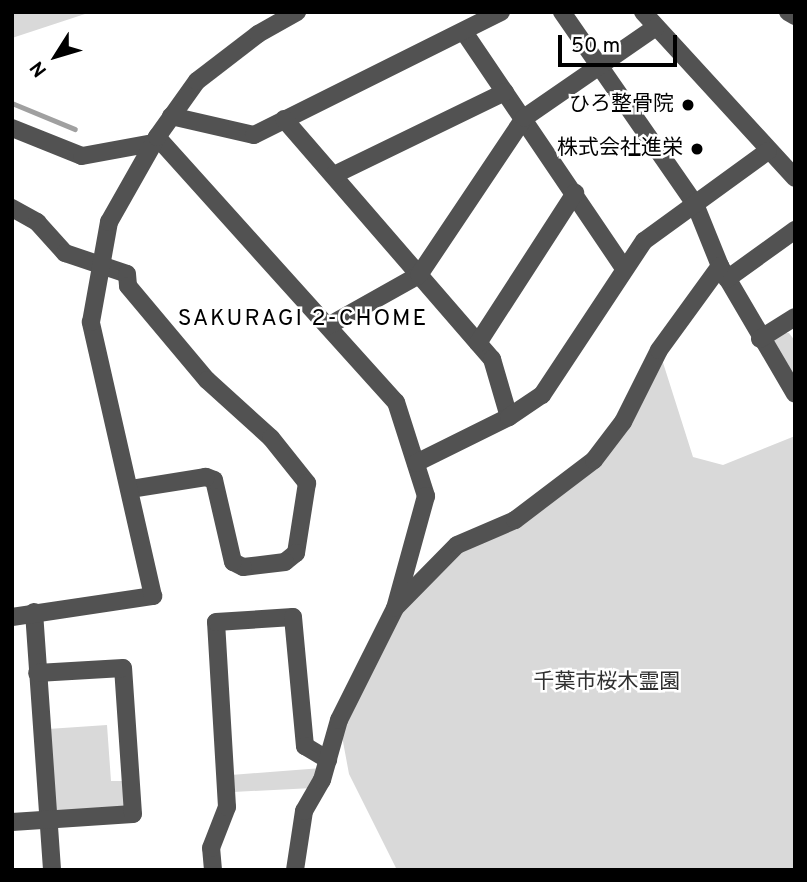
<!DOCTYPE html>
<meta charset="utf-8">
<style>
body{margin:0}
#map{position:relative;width:807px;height:882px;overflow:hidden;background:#fff;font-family:Overpass,"Noto Sans JP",sans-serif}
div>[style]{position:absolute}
.green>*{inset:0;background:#d9d9d9}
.stream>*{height:4.5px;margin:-2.25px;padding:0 2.25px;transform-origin:2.25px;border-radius:2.25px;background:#a0a0a0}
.minor>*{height:18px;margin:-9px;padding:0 9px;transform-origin:9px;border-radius:9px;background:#525252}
.dots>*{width:19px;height:19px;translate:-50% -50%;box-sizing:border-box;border:4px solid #fff;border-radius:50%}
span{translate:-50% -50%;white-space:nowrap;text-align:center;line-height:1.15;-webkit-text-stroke:5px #fff;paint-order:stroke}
.poi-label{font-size:21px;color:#000}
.right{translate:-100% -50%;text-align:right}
.park-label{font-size:21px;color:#303030}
.neighbourhood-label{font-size:23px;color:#000;letter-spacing:2px}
.frame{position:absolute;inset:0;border:14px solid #000;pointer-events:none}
.north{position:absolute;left:21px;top:21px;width:70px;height:70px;-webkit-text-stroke:5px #fff;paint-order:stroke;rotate:233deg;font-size:19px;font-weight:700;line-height:28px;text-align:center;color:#000}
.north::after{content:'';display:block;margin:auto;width:24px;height:32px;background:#000;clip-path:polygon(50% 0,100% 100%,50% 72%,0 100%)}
.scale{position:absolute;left:558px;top:35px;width:119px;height:32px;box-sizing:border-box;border:4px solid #000;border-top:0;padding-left:9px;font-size:21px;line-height:24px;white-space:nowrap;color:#000;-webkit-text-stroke:5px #fff;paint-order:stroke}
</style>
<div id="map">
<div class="green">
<i style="clip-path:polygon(12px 12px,91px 12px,12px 38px)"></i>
<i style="clip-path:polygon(782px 333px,789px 333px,795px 341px,795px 386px,772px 340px)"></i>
<i style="clip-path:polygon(659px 350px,693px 457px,723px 465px,795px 436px,795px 870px,397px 870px,349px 774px,339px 720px,395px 608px,457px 545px,515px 520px,594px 460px)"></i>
<i style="clip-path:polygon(107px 725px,111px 781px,124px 781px,126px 807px,53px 812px,48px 729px)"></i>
<i style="clip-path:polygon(322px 768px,313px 788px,233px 792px,231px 775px)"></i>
</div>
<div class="stream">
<i style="left:12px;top:103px;width:68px;rotate:22.4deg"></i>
</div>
<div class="minor">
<i style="left:562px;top:12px;width:234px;rotate:55.3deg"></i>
<i style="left:695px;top:204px;width:67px;rotate:68deg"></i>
<i style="left:720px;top:266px;width:148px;rotate:59.6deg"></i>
<i style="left:643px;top:12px;width:225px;rotate:47.5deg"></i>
<i style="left:788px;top:12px;width:8px;rotate:30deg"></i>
<i style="left:464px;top:32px;width:284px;rotate:55.9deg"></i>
<i style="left:171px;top:116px;width:85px;rotate:12.9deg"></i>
<i style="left:254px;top:135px;width:276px;rotate:-26.5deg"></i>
<i style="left:284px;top:119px;width:318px;rotate:49.1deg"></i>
<i style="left:492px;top:359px;width:60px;rotate:73.7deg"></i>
<i style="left:12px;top:128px;width:75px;rotate:21.8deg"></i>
<i style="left:82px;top:156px;width:72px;rotate:-10.4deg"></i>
<i style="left:157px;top:137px;width:357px;rotate:48deg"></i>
<i style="left:396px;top:402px;width:99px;rotate:72.3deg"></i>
<i style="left:426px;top:496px;width:113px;rotate:105.4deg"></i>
<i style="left:334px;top:175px;width:190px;rotate:-25.9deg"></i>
<i style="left:12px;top:208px;width:29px;rotate:29deg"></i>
<i style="left:37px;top:222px;width:42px;rotate:47.9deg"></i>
<i style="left:65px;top:253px;width:65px;rotate:18.7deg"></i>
<i style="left:127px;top:274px;width:12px;rotate:85deg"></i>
<i style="left:128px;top:286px;width:123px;rotate:50deg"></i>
<i style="left:207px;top:380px;width:86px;rotate:42.2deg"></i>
<i style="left:271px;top:438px;width:58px;rotate:51.3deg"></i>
<i style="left:307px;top:483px;width:71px;rotate:98.9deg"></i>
<i style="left:296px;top:553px;width:14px;rotate:141deg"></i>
<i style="left:285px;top:562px;width:42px;rotate:173.2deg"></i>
<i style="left:243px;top:567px;width:11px;rotate:-153deg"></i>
<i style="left:233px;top:562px;width:84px;rotate:-103deg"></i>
<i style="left:214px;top:480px;width:9px;rotate:-159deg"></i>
<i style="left:206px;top:477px;width:77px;rotate:171deg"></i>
<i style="left:727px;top:279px;width:84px;rotate:-35.8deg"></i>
<i style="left:328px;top:326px;width:104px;rotate:-29.3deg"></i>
<i style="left:419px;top:275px;width:189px;rotate:-56.2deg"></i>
<i style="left:524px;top:118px;width:160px;rotate:-34.6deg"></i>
<i style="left:760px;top:339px;width:41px;rotate:-32.2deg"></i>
<i style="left:478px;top:343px;width:179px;rotate:-57.1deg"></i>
<i style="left:416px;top:463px;width:104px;rotate:-26.3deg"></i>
<i style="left:509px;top:417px;width:40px;rotate:-34deg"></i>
<i style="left:542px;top:395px;width:185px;rotate:-56.5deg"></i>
<i style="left:644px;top:241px;width:153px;rotate:-36deg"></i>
<i style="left:34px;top:612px;width:259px;rotate:86deg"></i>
<i style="left:12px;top:617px;width:143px;rotate:-8.5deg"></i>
<i style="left:153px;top:596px;width:281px;rotate:-102.8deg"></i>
<i style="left:91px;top:322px;width:102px;rotate:-79.8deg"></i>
<i style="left:109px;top:222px;width:98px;rotate:-60.5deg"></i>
<i style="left:157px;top:137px;width:69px;rotate:-54.5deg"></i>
<i style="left:197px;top:81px;width:77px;rotate:-37.6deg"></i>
<i style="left:258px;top:34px;width:45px;rotate:-29.4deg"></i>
<i style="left:12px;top:822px;width:121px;rotate:-3.8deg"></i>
<i style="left:133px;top:814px;width:146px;rotate:-93.9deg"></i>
<i style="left:123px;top:668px;width:86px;rotate:176.7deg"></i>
<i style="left:213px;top:870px;width:22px;rotate:-95deg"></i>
<i style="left:211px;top:848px;width:44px;rotate:-68.7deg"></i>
<i style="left:227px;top:807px;width:185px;rotate:-93.4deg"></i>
<i style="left:216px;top:622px;width:77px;rotate:-3.7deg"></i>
<i style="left:293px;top:617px;width:130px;rotate:84.7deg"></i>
<i style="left:305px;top:746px;width:27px;rotate:31deg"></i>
<i style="left:295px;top:870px;width:60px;rotate:-81.3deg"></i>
<i style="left:304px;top:811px;width:36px;rotate:-60deg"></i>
<i style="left:322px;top:780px;width:62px;rotate:-74.2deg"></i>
<i style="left:339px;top:720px;width:125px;rotate:-63.4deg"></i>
<i style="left:395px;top:608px;width:88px;rotate:-45.5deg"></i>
<i style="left:457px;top:545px;width:63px;rotate:-23.3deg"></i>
<i style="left:515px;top:520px;width:99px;rotate:-37.2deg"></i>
<i style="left:594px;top:460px;width:48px;rotate:-52.7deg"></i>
<i style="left:623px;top:422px;width:80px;rotate:-63.4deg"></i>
<i style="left:659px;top:350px;width:104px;rotate:-54deg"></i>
</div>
<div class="dots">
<i style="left:688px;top:105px;background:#000"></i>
<i style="left:697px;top:149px;background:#000"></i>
</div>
<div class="poi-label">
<span class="right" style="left:674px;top:105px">ひろ整骨院</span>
<span class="right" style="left:683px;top:149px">株式会社進栄</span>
</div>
<div class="park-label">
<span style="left:607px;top:683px">千葉市桜木霊園</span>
</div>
<div class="neighbourhood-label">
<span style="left:303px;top:320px">SAKURAGI 2-CHOME</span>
</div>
<div class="frame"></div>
<div class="north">N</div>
<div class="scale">50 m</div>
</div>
